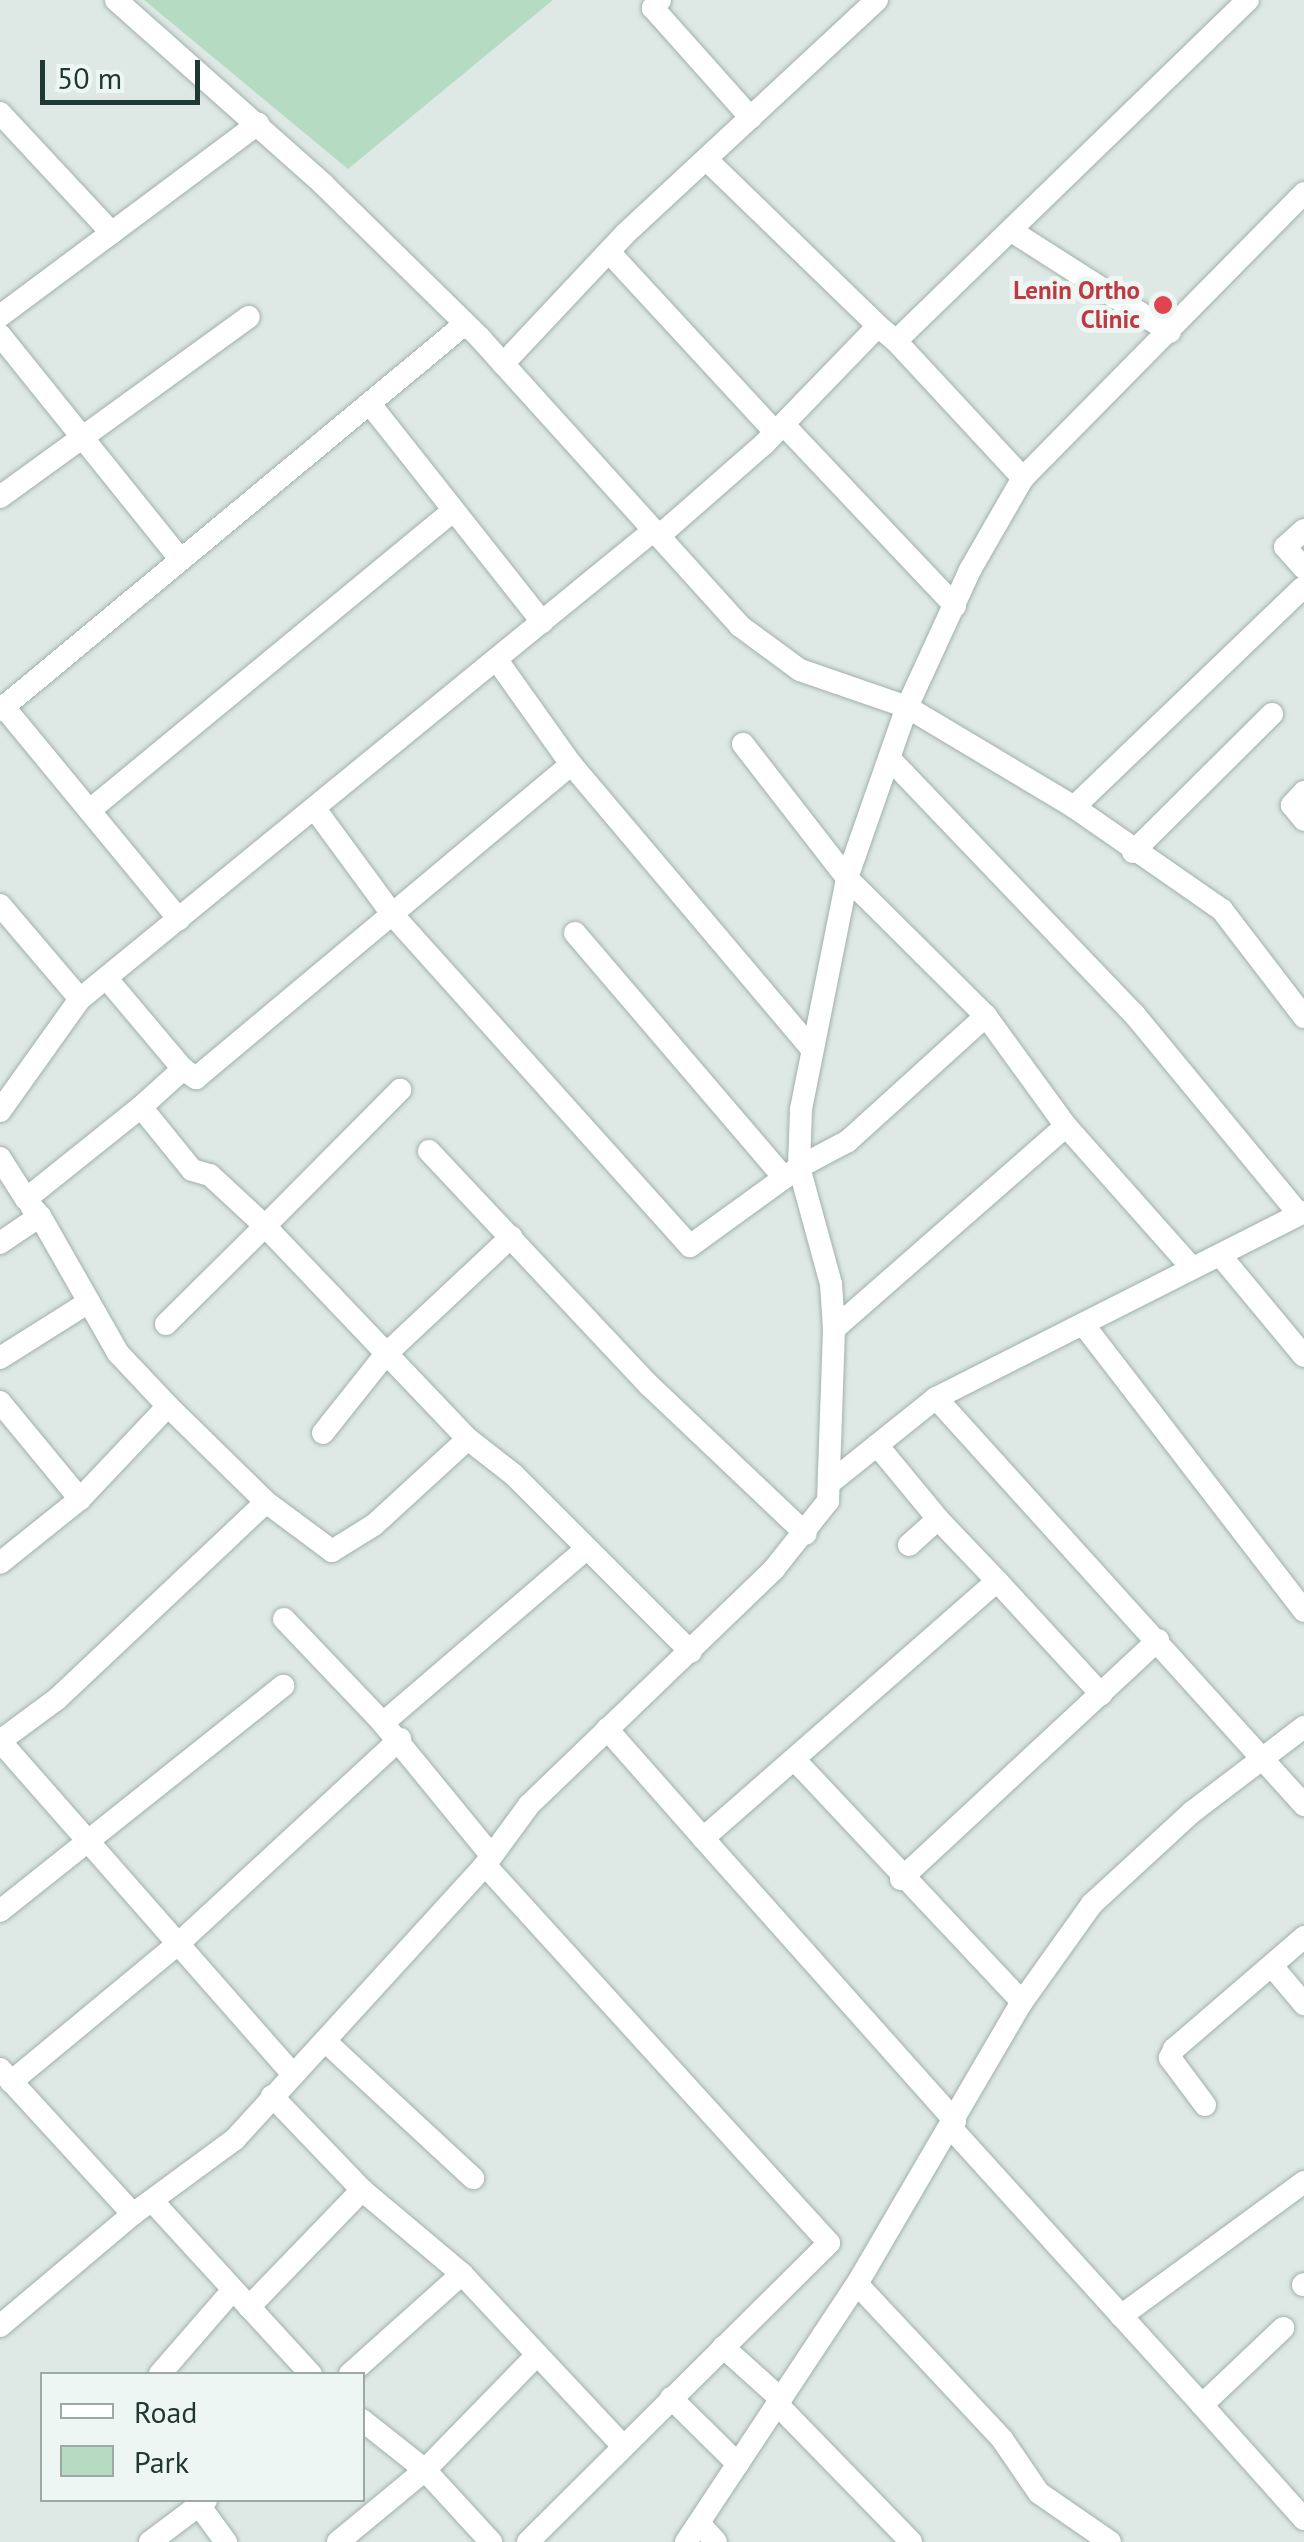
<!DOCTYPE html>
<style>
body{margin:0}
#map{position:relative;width:1304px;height:2542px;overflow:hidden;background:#dee9e5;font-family:"PT Sans",sans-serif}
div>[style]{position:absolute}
.green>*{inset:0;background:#b6dbc3}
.roads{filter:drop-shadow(0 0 2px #a1b0ac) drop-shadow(0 0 2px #a1b0ac)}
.minor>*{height:22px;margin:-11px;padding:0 11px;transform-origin:11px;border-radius:11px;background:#fff}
.dots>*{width:28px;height:28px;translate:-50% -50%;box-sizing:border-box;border:5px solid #eef6f3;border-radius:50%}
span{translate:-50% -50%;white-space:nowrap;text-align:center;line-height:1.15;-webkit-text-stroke:10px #eef6f3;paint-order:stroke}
.health-label{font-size:25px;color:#be3a42;font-weight:700}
.right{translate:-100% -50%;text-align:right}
.legend{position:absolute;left:40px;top:2372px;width:325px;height:130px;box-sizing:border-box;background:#eef6f3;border:2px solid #9caaa7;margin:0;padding:12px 18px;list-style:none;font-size:30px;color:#203834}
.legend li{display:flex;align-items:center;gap:20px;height:50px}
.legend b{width:50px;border:2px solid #9caaa7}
.scale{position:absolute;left:40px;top:60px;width:160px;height:45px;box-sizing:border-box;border:5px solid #203834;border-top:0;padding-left:12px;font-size:30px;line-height:35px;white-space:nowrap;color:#203834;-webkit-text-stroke:8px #eef6f3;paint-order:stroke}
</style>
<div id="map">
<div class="green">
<i style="clip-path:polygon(144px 0,553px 0,348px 169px)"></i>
</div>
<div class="roads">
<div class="minor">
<i style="left:116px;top:0;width:277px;rotate:41.6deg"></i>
<i style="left:323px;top:184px;width:220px;rotate:44.4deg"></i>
<i style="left:480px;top:338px;width:388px;rotate:47.9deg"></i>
<i style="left:740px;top:626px;width:74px;rotate:36.3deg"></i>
<i style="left:800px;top:670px;width:113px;rotate:19.1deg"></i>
<i style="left:907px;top:707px;width:195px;rotate:30.9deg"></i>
<i style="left:1074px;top:807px;width:180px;rotate:34.8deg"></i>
<i style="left:1222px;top:910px;width:135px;rotate:52.5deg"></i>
<i style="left:660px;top:0;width:11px;rotate:131deg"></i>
<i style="left:653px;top:8px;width:147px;rotate:48.3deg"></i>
<i style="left:0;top:113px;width:164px;rotate:47deg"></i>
<i style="left:707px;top:160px;width:238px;rotate:44.1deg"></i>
<i style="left:1013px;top:232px;width:186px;rotate:32.5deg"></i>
<i style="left:609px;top:252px;width:245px;rotate:47.3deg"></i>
<i style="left:0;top:316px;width:322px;rotate:-36.7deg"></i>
<i style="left:0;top:335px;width:286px;rotate:51.2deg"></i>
<i style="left:896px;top:341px;width:187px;rotate:47.2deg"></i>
<i style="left:503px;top:364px;width:178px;rotate:-46.8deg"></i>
<i style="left:625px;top:234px;width:344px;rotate:-42.9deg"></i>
<i style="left:370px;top:404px;width:278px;rotate:51.7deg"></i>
<i style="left:784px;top:425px;width:249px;rotate:46.6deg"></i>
<i style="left:0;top:497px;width:307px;rotate:-35.9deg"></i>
<i style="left:1304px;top:530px;width:25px;rotate:138deg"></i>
<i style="left:1285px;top:547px;width:28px;rotate:48deg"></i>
<i style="left:659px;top:536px;width:140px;rotate:-41.2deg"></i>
<i style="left:764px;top:444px;width:164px;rotate:-46deg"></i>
<i style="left:878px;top:326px;width:23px;rotate:40deg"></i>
<i style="left:896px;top:341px;width:490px;rotate:-44.1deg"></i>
<i style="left:497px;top:660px;width:128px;rotate:54.6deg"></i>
<i style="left:571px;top:764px;width:370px;rotate:49.8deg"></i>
<i style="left:4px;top:707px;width:275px;rotate:50.5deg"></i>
<i style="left:0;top:710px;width:604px;rotate:-39.7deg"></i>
<i style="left:743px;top:744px;width:170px;rotate:52.2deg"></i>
<i style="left:847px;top:878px;width:196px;rotate:44.8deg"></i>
<i style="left:986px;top:1016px;width:136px;rotate:54deg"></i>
<i style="left:1066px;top:1126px;width:188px;rotate:48.4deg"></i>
<i style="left:891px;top:760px;width:352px;rotate:46.3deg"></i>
<i style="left:1134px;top:1014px;width:259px;rotate:50.5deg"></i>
<i style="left:1304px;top:792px;width:18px;rotate:133deg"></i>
<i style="left:1292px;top:805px;width:19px;rotate:51deg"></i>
<i style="left:1074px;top:807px;width:316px;rotate:-43.8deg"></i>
<i style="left:315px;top:809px;width:130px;rotate:53.7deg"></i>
<i style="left:392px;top:914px;width:446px;rotate:48.1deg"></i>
<i style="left:690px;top:1246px;width:135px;rotate:-35.9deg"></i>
<i style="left:799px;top:1167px;width:55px;rotate:-28deg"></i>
<i style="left:848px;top:1141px;width:186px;rotate:-42.2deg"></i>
<i style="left:90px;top:810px;width:469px;rotate:-39.5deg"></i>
<i style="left:1133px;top:852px;width:196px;rotate:-44.8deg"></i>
<i style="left:0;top:905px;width:123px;rotate:49.6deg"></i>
<i style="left:575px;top:933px;width:322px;rotate:49.5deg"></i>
<i style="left:108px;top:980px;width:116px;rotate:49.9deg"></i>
<i style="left:141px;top:1107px;width:57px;rotate:-42.1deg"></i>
<i style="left:183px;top:1069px;width:16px;rotate:35deg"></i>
<i style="left:196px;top:1078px;width:489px;rotate:-39.9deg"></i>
<i style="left:0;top:1111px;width:138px;rotate:-54.5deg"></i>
<i style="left:80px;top:999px;width:741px;rotate:-39.25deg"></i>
<i style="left:429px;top:1151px;width:321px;rotate:46.8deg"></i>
<i style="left:649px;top:1385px;width:216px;rotate:43.5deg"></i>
<i style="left:0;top:1158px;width:49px;rotate:57.6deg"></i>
<i style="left:26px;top:1199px;width:147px;rotate:-38.7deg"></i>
<i style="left:141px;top:1107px;width:81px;rotate:51deg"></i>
<i style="left:192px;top:1170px;width:19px;rotate:16deg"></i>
<i style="left:210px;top:1175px;width:75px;rotate:42.8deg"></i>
<i style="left:265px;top:1226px;width:192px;rotate:-45.2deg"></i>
<i style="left:40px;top:1216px;width:99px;rotate:60.3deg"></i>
<i style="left:0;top:1243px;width:48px;rotate:-34deg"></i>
<i style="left:40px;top:1216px;width:13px;rotate:-132deg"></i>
<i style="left:1220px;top:1255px;width:131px;rotate:50.3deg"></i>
<i style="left:166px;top:1324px;width:139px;rotate:-44.7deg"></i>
<i style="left:265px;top:1226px;width:294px;rotate:46.4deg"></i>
<i style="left:1083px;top:1324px;width:362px;rotate:52.4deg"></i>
<i style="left:834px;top:1329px;width:308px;rotate:-41.2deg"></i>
<i style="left:0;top:1358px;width:105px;rotate:-32.2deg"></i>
<i style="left:89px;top:1302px;width:59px;rotate:60.4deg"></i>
<i style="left:118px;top:1353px;width:73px;rotate:46.7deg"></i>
<i style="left:936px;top:1398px;width:549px;rotate:47.88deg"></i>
<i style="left:0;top:1402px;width:126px;rotate:50.5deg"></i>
<i style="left:80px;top:1499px;width:102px;rotate:141.3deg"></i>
<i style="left:323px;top:1433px;width:100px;rotate:-51.5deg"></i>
<i style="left:385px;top:1355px;width:173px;rotate:-43.1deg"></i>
<i style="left:877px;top:1445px;width:96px;rotate:50.5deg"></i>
<i style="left:831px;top:1482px;width:134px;rotate:-38.7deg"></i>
<i style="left:936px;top:1398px;width:412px;rotate:-26.8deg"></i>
<i style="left:80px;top:1499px;width:128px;rotate:-46.6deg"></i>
<i style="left:168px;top:1406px;width:137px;rotate:44.4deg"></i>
<i style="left:266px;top:1502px;width:82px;rotate:36.6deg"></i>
<i style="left:332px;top:1551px;width:49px;rotate:-31.8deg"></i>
<i style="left:374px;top:1525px;width:127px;rotate:-42.5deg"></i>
<i style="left:468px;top:1439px;width:58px;rotate:38deg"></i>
<i style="left:514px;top:1475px;width:250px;rotate:45deg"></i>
<i style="left:909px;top:1545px;width:39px;rotate:-42deg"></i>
<i style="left:938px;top:1519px;width:86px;rotate:46.4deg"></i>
<i style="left:997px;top:1581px;width:390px;rotate:138.8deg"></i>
<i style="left:703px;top:1838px;width:379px;rotate:48.3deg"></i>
<i style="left:997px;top:1581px;width:154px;rotate:47.4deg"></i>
<i style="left:284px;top:1619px;width:144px;rotate:46.4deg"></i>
<i style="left:607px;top:1729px;width:145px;rotate:48.6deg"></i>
<i style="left:0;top:1741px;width:441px;rotate:48.7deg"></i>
<i style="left:0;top:1741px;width:71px;rotate:-36.4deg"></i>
<i style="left:57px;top:1699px;width:287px;rotate:-43.3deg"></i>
<i style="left:794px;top:1759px;width:333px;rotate:46.8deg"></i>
<i style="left:491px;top:1855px;width:171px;rotate:-129.3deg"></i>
<i style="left:383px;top:1723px;width:265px;rotate:-40.6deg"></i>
<i style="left:485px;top:1865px;width:511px;rotate:47.7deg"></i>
<i style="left:829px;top:2243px;width:424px;rotate:135.2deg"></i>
<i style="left:901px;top:1879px;width:351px;rotate:-42.9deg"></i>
<i style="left:0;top:1911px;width:362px;rotate:-38.5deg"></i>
<i style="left:1272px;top:1966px;width:50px;rotate:49.9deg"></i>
<i style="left:325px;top:2041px;width:202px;rotate:42.8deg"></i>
<i style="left:0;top:2069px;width:197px;rotate:47.5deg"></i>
<i style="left:11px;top:2082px;width:218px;rotate:-39.6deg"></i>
<i style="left:179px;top:1943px;width:301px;rotate:-42.7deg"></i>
<i style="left:272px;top:2096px;width:130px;rotate:46.2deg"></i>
<i style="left:362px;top:2190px;width:131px;rotate:40deg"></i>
<i style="left:462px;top:2274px;width:234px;rotate:46.9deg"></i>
<i style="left:1205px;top:2105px;width:59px;rotate:-126.7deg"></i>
<i style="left:1170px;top:2058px;width:10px;rotate:-66deg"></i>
<i style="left:1174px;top:2049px;width:172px;rotate:-40.7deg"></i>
<i style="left:952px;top:2129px;width:372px;rotate:47.8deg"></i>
<i style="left:1202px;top:2405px;width:112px;rotate:-43.5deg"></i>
<i style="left:155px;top:2204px;width:231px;rotate:47.5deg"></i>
<i style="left:857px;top:2284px;width:212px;rotate:46.9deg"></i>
<i style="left:1002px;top:2439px;width:65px;rotate:55.6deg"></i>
<i style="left:1039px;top:2493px;width:86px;rotate:34.6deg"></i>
<i style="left:1303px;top:2285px;width:1px;rotate:-45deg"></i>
<i style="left:249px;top:2307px;width:163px;rotate:-46deg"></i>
<i style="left:1121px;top:2316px;width:227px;rotate:-36.2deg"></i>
<i style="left:0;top:2326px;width:174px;rotate:-40.1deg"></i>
<i style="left:133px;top:2214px;width:127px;rotate:-36.3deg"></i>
<i style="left:235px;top:2139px;width:371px;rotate:-47.6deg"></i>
<i style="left:485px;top:1865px;width:74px;rotate:-53.7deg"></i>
<i style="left:529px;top:1805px;width:340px;rotate:-43.9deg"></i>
<i style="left:774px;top:1569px;width:87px;rotate:-51.5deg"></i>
<i style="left:828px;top:1501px;width:172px;rotate:-88deg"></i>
<i style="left:834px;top:1329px;width:45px;rotate:-93.8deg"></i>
<i style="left:831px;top:1284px;width:121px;rotate:-105.3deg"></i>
<i style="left:799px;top:1167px;width:58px;rotate:-88deg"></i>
<i style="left:801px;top:1109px;width:236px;rotate:-78.7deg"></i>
<i style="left:847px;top:878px;width:181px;rotate:-70.7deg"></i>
<i style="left:907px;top:707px;width:151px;rotate:-65.3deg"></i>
<i style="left:970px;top:570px;width:106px;rotate:-60.1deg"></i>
<i style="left:1023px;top:478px;width:400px;rotate:-45.4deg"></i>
<i style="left:723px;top:2347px;width:78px;rotate:41.9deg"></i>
<i style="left:160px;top:2374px;width:110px;rotate:-49.1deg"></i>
<i style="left:350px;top:2374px;width:150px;rotate:-41.8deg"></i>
<i style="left:671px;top:2398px;width:94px;rotate:44.6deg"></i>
<i style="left:777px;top:2404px;width:192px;rotate:45.8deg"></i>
<i style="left:1202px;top:2405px;width:153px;rotate:48.2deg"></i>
<i style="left:362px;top:2420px;width:80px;rotate:38.4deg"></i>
<i style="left:425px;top:2470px;width:98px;rotate:47.5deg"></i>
<i style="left:199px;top:2505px;width:46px;rotate:53.9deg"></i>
<i style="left:699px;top:2523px;width:25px;rotate:48deg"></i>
<i style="left:150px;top:2542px;width:70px;rotate:-36.9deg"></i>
<i style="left:338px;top:2542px;width:113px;rotate:-39.6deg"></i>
<i style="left:425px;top:2470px;width:161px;rotate:-45.8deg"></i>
<i style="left:686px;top:2542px;width:310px;rotate:-56.5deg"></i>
<i style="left:857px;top:2284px;width:327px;rotate:-59.7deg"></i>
<i style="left:1022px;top:2002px;width:120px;rotate:-54.5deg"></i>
<i style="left:1092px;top:1904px;width:136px;rotate:-42.6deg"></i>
<i style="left:1192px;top:1812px;width:141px;rotate:-37.2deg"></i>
</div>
</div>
<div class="dots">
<i style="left:1163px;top:305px;background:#e0444e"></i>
</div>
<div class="health-label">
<span class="right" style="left:1140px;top:305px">Lenin Ortho<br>Clinic</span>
</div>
<ul class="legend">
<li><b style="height:12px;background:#fff"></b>Road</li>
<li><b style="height:28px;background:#b6dbc3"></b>Park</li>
</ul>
<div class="scale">50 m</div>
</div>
